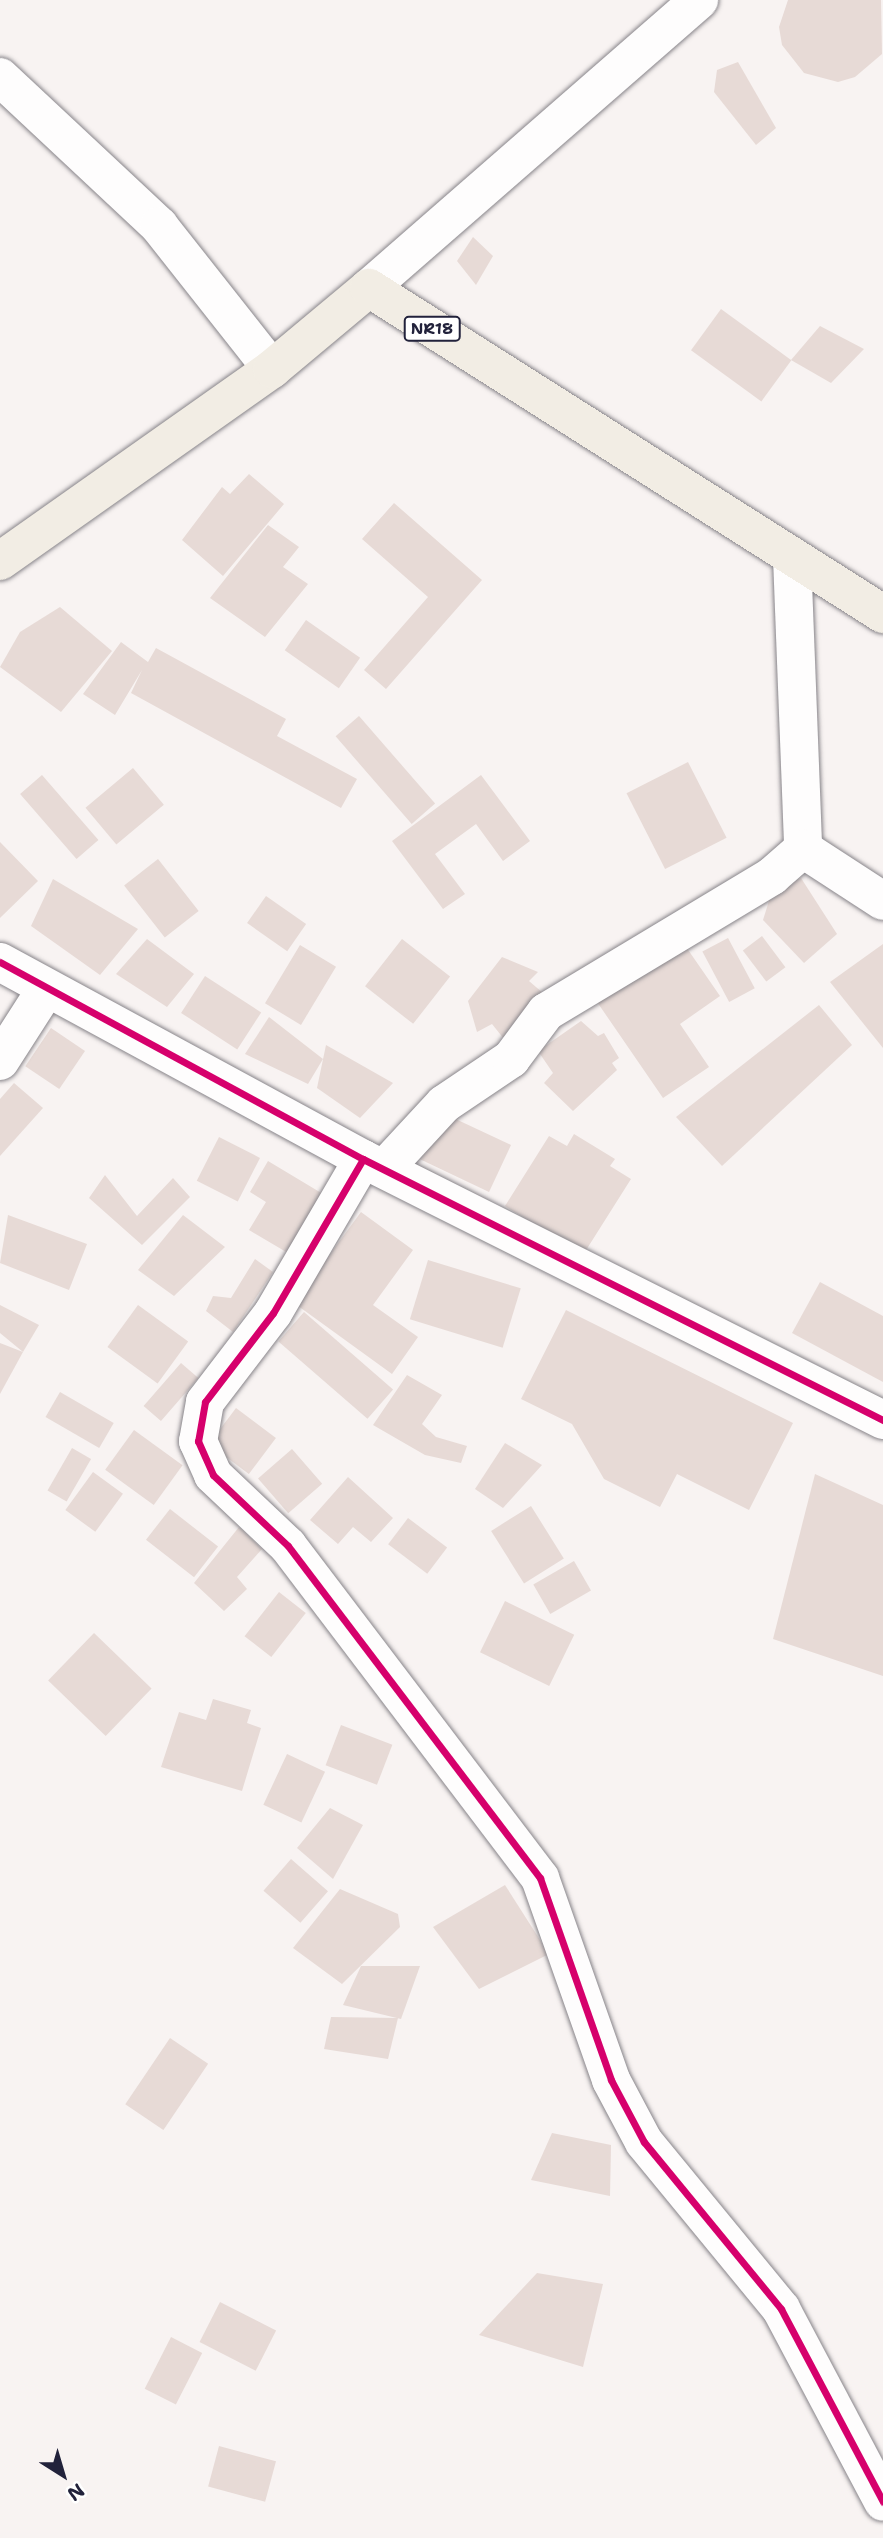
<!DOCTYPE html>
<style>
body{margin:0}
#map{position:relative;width:883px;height:2538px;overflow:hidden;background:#f8f3f2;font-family:"Shantell Sans",sans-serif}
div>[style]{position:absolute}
.building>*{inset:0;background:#e7dad6;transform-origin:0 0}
.roads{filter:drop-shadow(0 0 2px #878489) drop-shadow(0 0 2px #878489)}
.street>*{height:38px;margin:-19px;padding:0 19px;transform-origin:19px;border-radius:19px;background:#fefdfd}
.primary>*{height:38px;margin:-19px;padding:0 19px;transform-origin:19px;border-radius:19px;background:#f2ede4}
.cycleway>*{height:7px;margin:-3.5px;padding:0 3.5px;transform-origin:3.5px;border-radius:3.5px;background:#d6006c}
span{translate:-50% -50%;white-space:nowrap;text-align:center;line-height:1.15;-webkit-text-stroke:7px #fff;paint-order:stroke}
.shield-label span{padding:2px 5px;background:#fff;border:2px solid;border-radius:5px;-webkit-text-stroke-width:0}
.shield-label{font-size:16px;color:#22223b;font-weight:700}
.north{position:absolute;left:28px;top:2440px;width:70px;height:70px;-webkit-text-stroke:5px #fff;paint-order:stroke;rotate:143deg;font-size:19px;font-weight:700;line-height:28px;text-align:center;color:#22223b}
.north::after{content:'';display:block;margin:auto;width:24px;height:32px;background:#22223b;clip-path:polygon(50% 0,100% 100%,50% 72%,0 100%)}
</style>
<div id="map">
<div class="building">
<i style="clip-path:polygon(788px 0,881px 0,882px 54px,855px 77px,838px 82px,804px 73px,782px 45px,779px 27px)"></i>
<i style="clip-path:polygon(738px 62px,776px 128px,756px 145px,714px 92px,717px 70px)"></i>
<i style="clip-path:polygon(473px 237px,493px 256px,476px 285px,457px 261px)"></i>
<i style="left:721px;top:309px;width:87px;height:51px;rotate:36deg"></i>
<i style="clip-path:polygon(820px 326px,864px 349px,831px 383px,791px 360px)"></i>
<i style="clip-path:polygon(249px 474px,284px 504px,223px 576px,182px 540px,222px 487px,230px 494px)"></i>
<i style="clip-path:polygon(394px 503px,482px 580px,386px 689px,364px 670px,428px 597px,362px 539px)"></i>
<i style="clip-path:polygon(268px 525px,299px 547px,283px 567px,308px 584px,265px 637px,210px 598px)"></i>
<i style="clip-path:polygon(60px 607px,112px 651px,61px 712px,0 667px,20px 632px)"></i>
<i style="left:306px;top:620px;width:66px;height:37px;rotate:35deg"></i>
<i style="clip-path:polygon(121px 642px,148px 662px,156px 648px,286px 719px,277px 736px,357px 779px,341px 808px,131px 693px,142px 670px,115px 715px,83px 694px)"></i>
<i style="left:359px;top:716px;width:116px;height:31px;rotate:49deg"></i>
<i style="left:688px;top:762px;width:85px;height:69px;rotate:63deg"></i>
<i style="left:133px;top:768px;width:48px;height:62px;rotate:50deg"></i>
<i style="left:42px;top:775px;width:86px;height:29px;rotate:49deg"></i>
<i style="clip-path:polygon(481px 775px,530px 841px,503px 861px,476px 824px,435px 854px,465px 894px,443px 909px,392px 841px)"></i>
<i style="clip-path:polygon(0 842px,38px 881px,0 918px)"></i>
<i style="left:158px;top:859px;width:66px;height:43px;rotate:52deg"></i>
<i style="clip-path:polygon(801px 878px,837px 934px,804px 963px,763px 920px,772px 891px)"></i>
<i style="clip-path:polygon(53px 879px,138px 929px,100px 975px,31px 926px)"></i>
<i style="left:266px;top:896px;width:49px;height:33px;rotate:35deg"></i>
<i style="left:762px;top:936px;width:39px;height:24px;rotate:53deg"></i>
<i style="left:728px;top:938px;width:57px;height:29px;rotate:62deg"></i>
<i style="clip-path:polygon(147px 939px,194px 974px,167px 1007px,116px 974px)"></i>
<i style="left:402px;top:939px;width:61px;height:60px;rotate:38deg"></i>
<i style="clip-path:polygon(682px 941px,720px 996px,680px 1024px,709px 1067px,663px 1098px,595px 999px)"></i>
<i style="clip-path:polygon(883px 944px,883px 1048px,830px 982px)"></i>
<i style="left:300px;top:945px;width:42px;height:68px;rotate:31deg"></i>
<i style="clip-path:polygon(502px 957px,538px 972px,529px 981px,543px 993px,504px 1039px,492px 1024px,477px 1032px,468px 1001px)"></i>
<i style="left:205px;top:976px;width:67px;height:44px;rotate:33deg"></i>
<i style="clip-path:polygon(819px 1005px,852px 1045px,722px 1166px,676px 1117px)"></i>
<i style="clip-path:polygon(269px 1017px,323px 1059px,308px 1084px,245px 1054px)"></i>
<i style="clip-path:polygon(581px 1021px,598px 1036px,604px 1033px,619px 1058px,612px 1063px,617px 1070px,573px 1111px,544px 1083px,553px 1073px,538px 1051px)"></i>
<i style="left:51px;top:1028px;width:41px;height:46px;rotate:34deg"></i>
<i style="clip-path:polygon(326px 1045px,393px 1083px,360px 1118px,317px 1088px)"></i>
<i style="clip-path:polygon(14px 1083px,43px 1108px,0 1156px,0 1099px)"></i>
<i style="clip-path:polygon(447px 1115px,511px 1145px,489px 1192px,407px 1153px)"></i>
<i style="clip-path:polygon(574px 1134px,615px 1159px,610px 1166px,631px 1179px,583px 1255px,505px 1206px,549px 1136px,567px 1146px)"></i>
<i style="left:219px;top:1137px;width:46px;height:49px;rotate:27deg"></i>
<i style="clip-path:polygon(268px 1161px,328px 1197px,293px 1256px,249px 1230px,266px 1202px,250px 1192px)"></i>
<i style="clip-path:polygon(105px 1175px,137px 1216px,173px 1178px,190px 1197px,142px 1245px,89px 1198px)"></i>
<i style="clip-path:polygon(361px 1212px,413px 1250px,373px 1305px,418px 1337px,392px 1374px,294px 1303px)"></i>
<i style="clip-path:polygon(8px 1215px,87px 1244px,69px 1290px,0 1263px)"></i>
<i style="clip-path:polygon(183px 1215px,225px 1247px,174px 1296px,138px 1270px)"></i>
<i style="clip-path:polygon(255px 1259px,273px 1272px,233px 1332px,206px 1311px,213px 1296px,231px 1298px)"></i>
<i style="left:428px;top:1260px;width:97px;height:62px;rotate:17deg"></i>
<i style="clip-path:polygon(820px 1282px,883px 1316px,883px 1382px,792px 1333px)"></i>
<i style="clip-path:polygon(0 1305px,39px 1325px,23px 1352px,0 1333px)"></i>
<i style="left:138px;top:1305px;width:62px;height:52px;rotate:36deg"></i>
<i style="clip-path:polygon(566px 1310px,793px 1423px,749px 1510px,677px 1474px,660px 1507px,604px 1479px,572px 1424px,521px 1399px)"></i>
<i style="left:304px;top:1312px;width:118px;height:39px;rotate:41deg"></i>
<i style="clip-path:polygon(0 1343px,23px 1352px,0 1394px)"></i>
<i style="left:181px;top:1363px;width:23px;height:57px;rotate:41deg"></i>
<i style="clip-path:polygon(407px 1375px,442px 1395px,422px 1424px,436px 1437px,467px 1446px,461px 1463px,425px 1455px,373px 1425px)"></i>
<i style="left:60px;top:1392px;width:62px;height:29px;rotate:30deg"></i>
<i style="left:236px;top:1408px;width:50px;height:45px;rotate:37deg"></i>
<i style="left:134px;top:1430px;width:60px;height:49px;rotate:36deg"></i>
<i style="clip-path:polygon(505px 1443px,542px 1465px,503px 1508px,475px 1489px)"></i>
<i style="left:72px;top:1448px;width:22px;height:49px;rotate:30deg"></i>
<i style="left:292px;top:1449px;width:46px;height:45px;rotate:49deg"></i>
<i style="left:93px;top:1472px;width:37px;height:47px;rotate:36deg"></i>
<i style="clip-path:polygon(815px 1474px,883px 1505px,883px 1676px,773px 1639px)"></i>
<i style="clip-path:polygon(348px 1477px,393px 1518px,371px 1542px,353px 1527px,338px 1544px,310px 1520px)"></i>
<i style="left:531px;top:1506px;width:62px;height:47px;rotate:58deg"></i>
<i style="left:170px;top:1509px;width:61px;height:39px;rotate:38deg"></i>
<i style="left:408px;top:1518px;width:49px;height:33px;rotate:37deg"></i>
<i style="clip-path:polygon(239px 1527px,262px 1549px,237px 1577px,247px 1589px,224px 1611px,194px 1583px)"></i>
<i style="left:574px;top:1561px;width:34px;height:47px;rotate:60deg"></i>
<i style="left:279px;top:1592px;width:34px;height:56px;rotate:38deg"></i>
<i style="left:505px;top:1601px;width:77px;height:57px;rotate:26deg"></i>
<i style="left:94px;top:1633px;width:80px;height:66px;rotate:44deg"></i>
<i style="clip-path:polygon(213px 1699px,251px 1710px,247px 1723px,261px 1728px,242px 1791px,161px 1767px,179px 1712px,206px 1720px)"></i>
<i style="left:341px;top:1725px;width:55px;height:43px;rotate:21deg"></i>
<i style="left:287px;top:1754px;width:42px;height:56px;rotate:25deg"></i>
<i style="clip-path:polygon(330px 1808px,363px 1825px,333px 1879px,297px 1848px)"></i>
<i style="left:291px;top:1859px;width:49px;height:42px;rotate:41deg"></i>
<i style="clip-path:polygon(505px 1885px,549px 1954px,479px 1989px,433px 1927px)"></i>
<i style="clip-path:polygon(340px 1889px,398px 1914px,400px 1927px,342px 1984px,293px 1948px)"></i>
<i style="clip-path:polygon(361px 1966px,420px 1966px,401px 2019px,343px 2005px)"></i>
<i style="clip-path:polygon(331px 2017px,398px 2018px,388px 2059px,324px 2049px)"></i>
<i style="left:170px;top:2038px;width:46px;height:80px;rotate:34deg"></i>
<i style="clip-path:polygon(552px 2133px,611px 2145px,610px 2196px,531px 2180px)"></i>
<i style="clip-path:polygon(537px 2273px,603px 2284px,583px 2367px,479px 2335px)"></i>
<i style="left:220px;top:2302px;width:63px;height:45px;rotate:27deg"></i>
<i style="left:171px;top:2337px;width:35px;height:58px;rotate:27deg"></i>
<i style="left:219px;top:2446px;width:59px;height:42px;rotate:15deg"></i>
</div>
<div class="roads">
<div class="street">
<i style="left:0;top:77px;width:218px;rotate:43.1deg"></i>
<i style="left:159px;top:226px;width:182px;rotate:51.7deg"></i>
<i style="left:369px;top:288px;width:438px;rotate:-41.1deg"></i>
<i style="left:792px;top:557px;width:292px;rotate:87.8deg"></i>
<i style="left:803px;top:849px;width:95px;rotate:33deg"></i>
<i style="left:0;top:962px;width:413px;rotate:28.5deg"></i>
<i style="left:363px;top:1159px;width:582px;rotate:26.65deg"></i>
<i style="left:0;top:1061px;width:85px;rotate:-57.4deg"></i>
<i style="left:363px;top:1159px;width:178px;rotate:120.3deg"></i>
<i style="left:273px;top:1313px;width:112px;rotate:127.4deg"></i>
<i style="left:205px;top:1402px;width:40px;rotate:100deg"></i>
<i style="left:198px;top:1441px;width:37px;rotate:66deg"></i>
<i style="left:213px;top:1475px;width:103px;rotate:43.4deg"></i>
<i style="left:288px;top:1546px;width:417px;rotate:52.8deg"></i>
<i style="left:540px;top:1878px;width:214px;rotate:70.6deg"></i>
<i style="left:611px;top:2080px;width:70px;rotate:62deg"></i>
<i style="left:644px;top:2142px;width:216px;rotate:50.6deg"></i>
<i style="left:781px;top:2309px;width:218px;rotate:62.1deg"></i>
<i style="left:384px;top:1169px;width:88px;rotate:-47.3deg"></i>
<i style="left:444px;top:1104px;width:81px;rotate:-33.9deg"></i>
<i style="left:511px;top:1059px;width:59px;rotate:-53.3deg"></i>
<i style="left:546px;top:1012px;width:264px;rotate:-31deg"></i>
<i style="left:772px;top:876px;width:41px;rotate:-41.1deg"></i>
</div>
<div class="primary">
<i style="left:0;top:561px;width:333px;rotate:-35.2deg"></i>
<i style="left:272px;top:369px;width:126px;rotate:-39.9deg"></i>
<i style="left:369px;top:288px;width:609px;rotate:32.38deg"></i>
</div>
</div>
<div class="cycleway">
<i style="left:0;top:962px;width:413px;rotate:28.5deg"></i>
<i style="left:363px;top:1159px;width:582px;rotate:26.65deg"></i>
<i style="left:363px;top:1159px;width:178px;rotate:120.3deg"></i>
<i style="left:273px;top:1313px;width:112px;rotate:127.4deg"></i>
<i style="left:205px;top:1402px;width:40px;rotate:100deg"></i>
<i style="left:198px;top:1441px;width:37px;rotate:66deg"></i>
<i style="left:213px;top:1475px;width:103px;rotate:43.4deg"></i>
<i style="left:288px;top:1546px;width:417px;rotate:52.8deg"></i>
<i style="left:540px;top:1878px;width:214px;rotate:70.6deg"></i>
<i style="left:611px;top:2080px;width:70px;rotate:62deg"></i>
<i style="left:644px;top:2142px;width:216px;rotate:50.6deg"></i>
<i style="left:781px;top:2309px;width:218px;rotate:62.1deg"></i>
</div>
<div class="shield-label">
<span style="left:432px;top:329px">NR18</span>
</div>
<div class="north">N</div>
</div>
